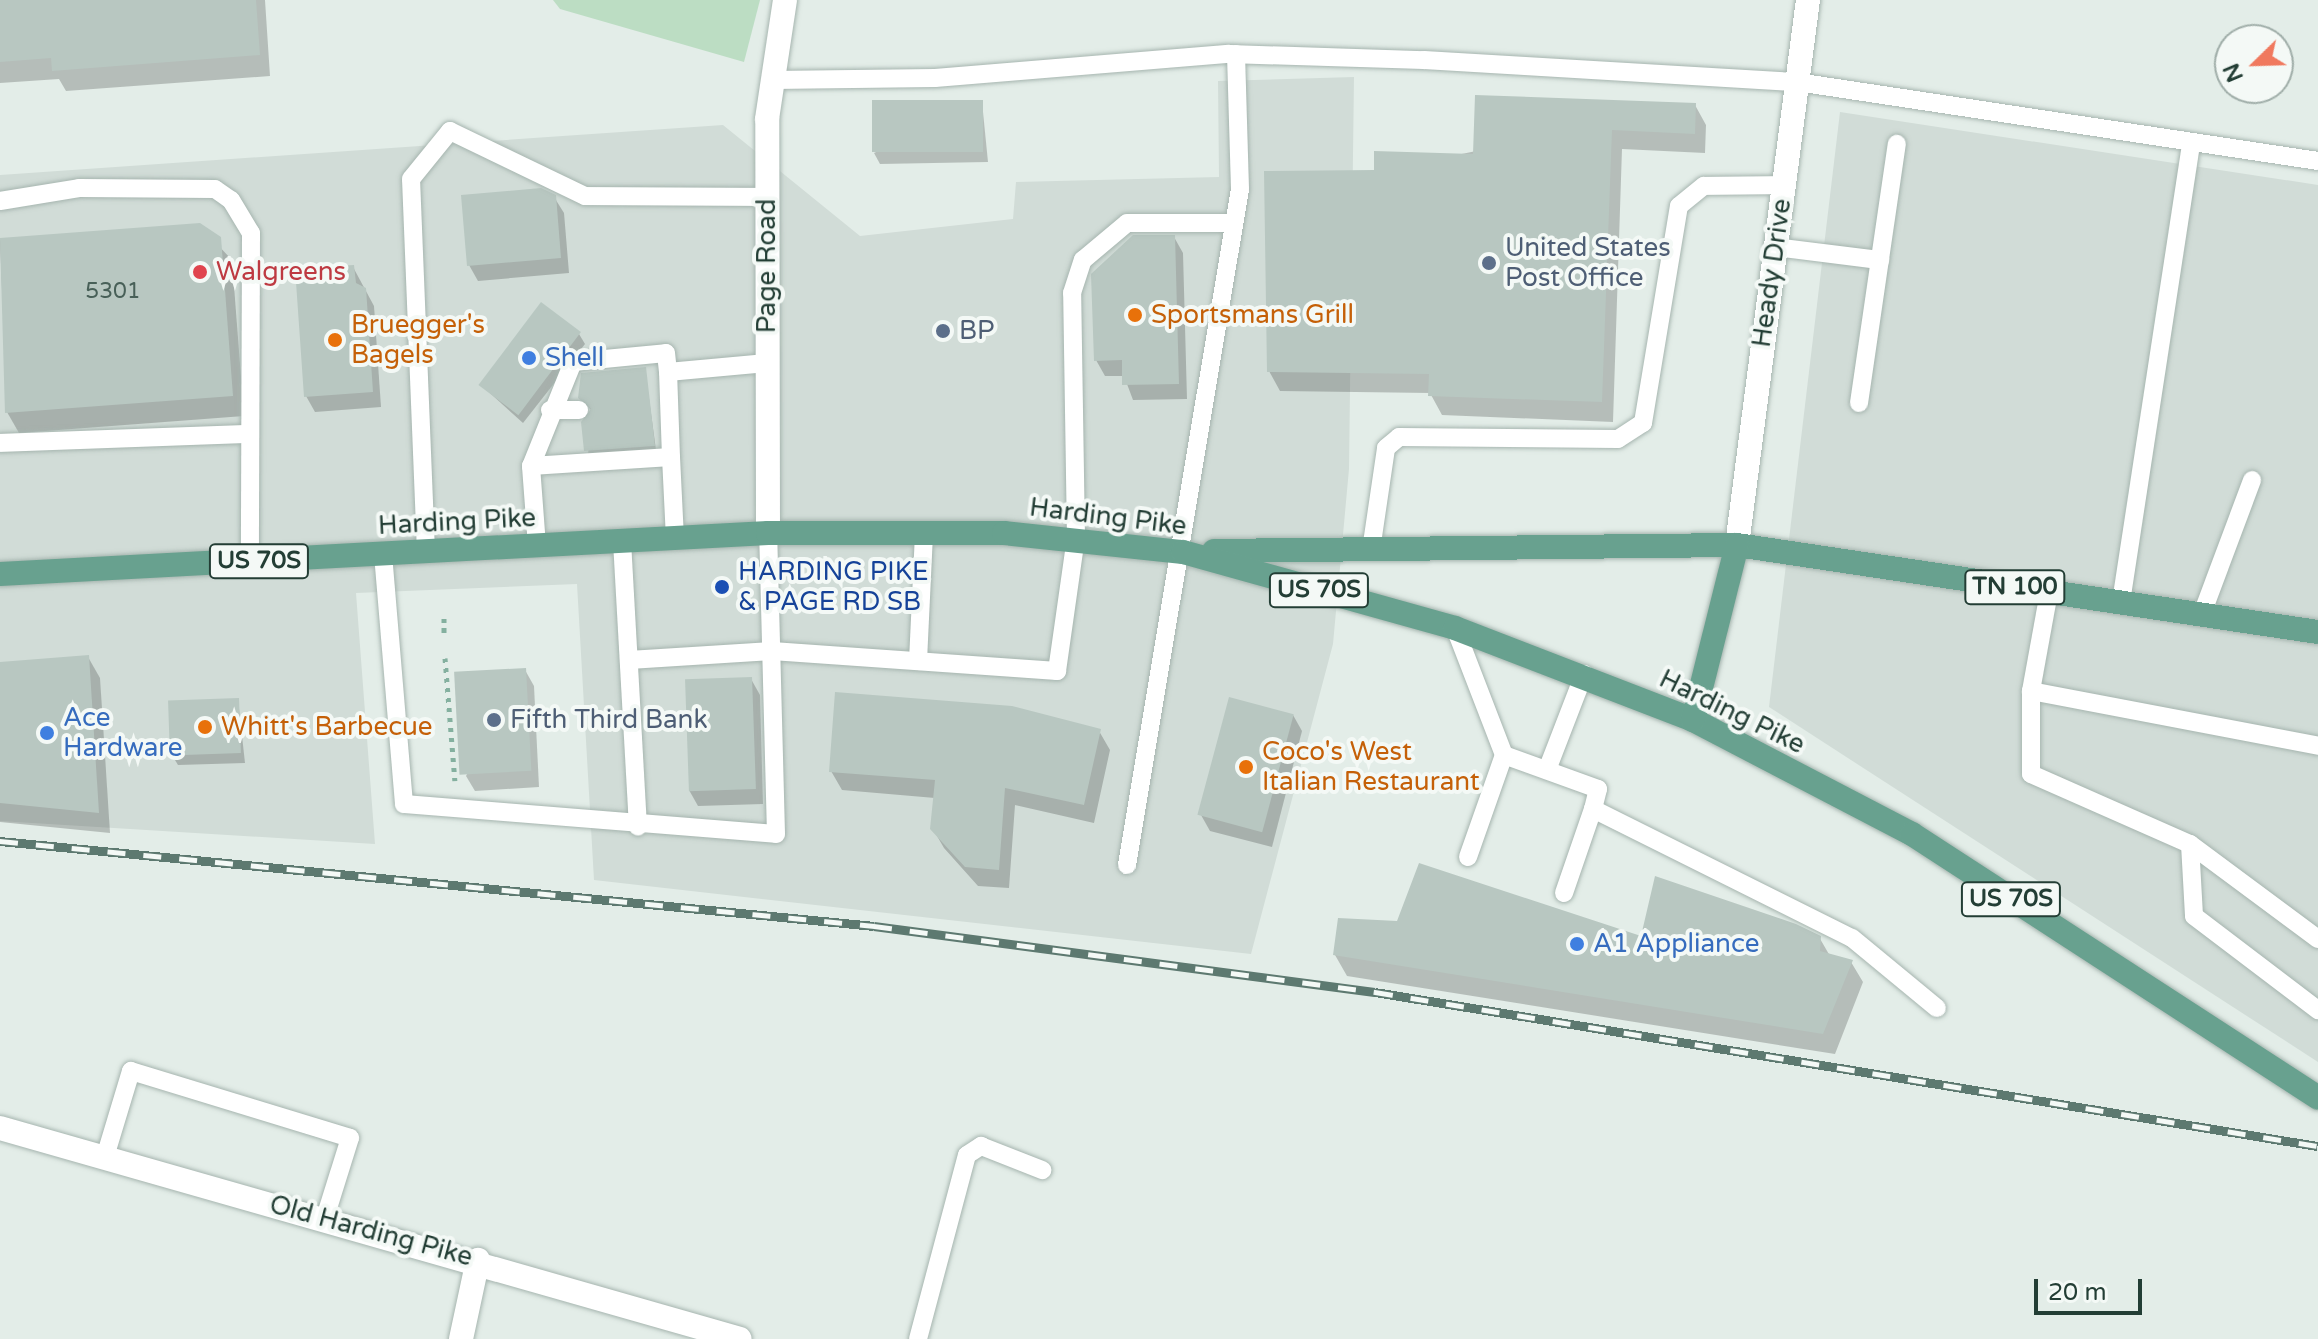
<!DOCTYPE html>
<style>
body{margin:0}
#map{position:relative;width:2318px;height:1339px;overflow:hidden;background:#e3ede8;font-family:"Varela Round",sans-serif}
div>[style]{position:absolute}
.built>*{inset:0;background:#d1dcd7}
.green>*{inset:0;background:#bcddc3}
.shadow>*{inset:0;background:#0003}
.building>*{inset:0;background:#b8c7c1;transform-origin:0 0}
.path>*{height:5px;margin-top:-2.5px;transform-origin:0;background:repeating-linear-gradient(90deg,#84b09f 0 4px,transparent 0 10px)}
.roads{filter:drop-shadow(0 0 2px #a6b5af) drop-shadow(0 0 2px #a6b5af)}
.service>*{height:18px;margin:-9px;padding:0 9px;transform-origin:9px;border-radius:9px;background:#fff}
.minor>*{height:24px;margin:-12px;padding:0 12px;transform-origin:12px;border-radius:12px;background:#fff}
.tertiary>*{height:24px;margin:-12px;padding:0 12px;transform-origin:12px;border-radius:12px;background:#fff}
.primary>*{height:24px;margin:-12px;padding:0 12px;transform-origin:12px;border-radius:12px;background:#68a18f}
.rail>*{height:9px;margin-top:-4.5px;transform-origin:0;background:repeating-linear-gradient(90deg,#f4f9f6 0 18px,#5d7970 0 36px);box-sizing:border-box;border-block:2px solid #5d7970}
.dots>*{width:22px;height:22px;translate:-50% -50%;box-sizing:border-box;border:4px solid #f4f9f6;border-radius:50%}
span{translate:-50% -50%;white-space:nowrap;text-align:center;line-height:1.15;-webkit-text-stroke:8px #f4f9f6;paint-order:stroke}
.number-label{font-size:22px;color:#486058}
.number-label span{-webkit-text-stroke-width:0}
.shield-label span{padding:2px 6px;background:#f4f9f6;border:2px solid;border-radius:6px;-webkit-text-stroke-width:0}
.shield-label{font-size:24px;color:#233e35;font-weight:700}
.service-label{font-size:26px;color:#4e5e75}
.left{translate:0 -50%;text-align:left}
.street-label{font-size:26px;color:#233e35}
.health-label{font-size:26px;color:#be3a42}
.food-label{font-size:26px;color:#c56008}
.shop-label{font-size:26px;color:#366cbe}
.transit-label{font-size:26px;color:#164399}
.north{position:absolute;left:2214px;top:24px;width:80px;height:80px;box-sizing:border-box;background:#f4f9f6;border:2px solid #a0aea9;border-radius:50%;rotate:247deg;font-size:22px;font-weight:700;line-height:32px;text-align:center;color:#233e35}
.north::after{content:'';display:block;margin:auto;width:28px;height:36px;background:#f0795e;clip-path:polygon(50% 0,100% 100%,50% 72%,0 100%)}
.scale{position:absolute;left:2034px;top:1279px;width:108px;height:36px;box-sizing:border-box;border:4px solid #233e35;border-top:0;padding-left:10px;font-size:24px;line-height:28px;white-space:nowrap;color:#233e35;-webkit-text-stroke:6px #f4f9f6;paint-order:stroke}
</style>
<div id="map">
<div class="built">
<i style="clip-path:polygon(1354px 77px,1349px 469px,1333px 644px,1251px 954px,594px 880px,577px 584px,356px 593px,375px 844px,0 821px,0 175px,723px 125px,860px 236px,1013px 219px,1016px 182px,1219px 177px,1218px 81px)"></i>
<i style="clip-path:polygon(1840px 112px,2318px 185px,2318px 1062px,1769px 707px)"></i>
</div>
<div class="green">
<i style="clip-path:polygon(553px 0,760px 0,744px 62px,560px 9px)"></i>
</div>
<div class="shadow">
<i style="clip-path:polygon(0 0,265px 0,270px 76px,66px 91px,59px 79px,0 83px)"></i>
<i style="clip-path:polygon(982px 102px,988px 162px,880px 164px,874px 153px)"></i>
<i style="clip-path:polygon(1695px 105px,1706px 125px,1705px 153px,1622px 149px,1613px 422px,1442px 415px,1430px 393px,1280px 391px,1269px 371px,1376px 172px)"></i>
<i style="clip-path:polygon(554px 197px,564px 213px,569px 273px,478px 281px,469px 265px)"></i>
<i style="clip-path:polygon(199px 225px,232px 260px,244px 416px,19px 433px,7px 412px,0 240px)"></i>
<i style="clip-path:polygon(1174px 237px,1183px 253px,1187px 399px,1133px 400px,1124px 376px,1105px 376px,1096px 360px)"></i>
<i style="clip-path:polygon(353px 267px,374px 306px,381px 407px,315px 412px,306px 396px,305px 283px)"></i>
<i style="clip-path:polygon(579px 334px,585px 344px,523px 423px,480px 384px)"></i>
<i style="clip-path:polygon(645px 369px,656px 450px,588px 455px,592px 411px,580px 398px)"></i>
<i style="clip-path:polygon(88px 657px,100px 678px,110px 833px,0 822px,0 664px)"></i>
<i style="clip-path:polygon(525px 670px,534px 686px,539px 787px,475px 791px,466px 776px)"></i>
<i style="clip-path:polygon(751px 679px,760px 695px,763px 804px,698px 806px,689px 790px)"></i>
<i style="clip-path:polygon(238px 700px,245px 763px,178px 765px,172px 755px)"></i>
<i style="clip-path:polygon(1293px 715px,1302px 731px,1272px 847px,1210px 831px,1201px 815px)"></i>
<i style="clip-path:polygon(1099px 731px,1110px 750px,1094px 823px,1015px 805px,1009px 888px,978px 886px,944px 848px,933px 829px,935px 798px,842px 790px,831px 771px)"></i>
<i style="clip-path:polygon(1399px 923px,1642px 939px,1819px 937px,1830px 956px,1851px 962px,1863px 982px,1835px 1054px,1347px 976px,1335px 955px)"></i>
</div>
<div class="building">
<i style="clip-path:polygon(0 0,256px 0,260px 55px,52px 71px,51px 58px,0 62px)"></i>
<i style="clip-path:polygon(1475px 95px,1696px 103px,1695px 134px,1612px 130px,1602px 402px,1428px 396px,1429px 374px,1267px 372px,1264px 171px,1374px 170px,1374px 151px,1473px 154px)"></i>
<i style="left:983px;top:100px;width:52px;height:111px;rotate:90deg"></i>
<i style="clip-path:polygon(541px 188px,556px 195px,561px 258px,467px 266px,461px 195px)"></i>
<i style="clip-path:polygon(200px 223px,221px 237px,233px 396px,5px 413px,0 238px)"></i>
<i style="clip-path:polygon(1133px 235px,1175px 235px,1179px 384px,1122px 385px,1122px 360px,1094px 361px,1091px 274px)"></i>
<i style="clip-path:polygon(354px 265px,356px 283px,366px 288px,373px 392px,304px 397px,296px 282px,303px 282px,302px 268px)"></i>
<i style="left:541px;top:302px;width:50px;height:104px;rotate:37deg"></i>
<i style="clip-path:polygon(646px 367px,655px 446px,584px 451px,581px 422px,591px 409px,578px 398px,581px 373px)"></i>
<i style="clip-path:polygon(89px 655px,99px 813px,0 803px,0 662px)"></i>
<i style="left:526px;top:668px;width:103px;height:72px;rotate:87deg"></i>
<i style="left:752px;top:677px;width:112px;height:67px;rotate:88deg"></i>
<i style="clip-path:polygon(835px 692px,1012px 706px,1101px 729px,1084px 805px,1005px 788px,999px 870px,965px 867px,930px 829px,935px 780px,829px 772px)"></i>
<i style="left:1229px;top:697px;width:67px;height:122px;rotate:15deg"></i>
<i style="left:239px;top:698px;width:55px;height:71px;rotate:88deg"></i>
<i style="clip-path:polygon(1419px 863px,1641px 936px,1655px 876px,1796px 924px,1821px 936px,1820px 951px,1853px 960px,1823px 1034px,1333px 955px,1338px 918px,1397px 921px)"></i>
</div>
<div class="path">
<i style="left:444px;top:618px;width:16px;rotate:90deg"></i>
<i style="left:445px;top:658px;width:123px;rotate:85.4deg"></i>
</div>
<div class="roads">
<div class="service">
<i style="left:772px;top:80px;width:163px;rotate:-0.7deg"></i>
<i style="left:935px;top:78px;width:295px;rotate:-4.7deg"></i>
<i style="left:1229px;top:54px;width:195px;rotate:1.8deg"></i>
<i style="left:1424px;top:60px;width:374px;rotate:3.4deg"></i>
<i style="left:1797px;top:82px;width:527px;rotate:8.62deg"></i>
<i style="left:0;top:201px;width:80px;rotate:-9.3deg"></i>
<i style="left:79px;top:188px;width:136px;rotate:0.4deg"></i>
<i style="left:215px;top:189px;width:19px;rotate:35deg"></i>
<i style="left:231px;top:200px;width:39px;rotate:59deg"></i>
<i style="left:251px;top:233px;width:328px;rotate:90.2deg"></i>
<i style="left:1775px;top:247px;width:106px;rotate:7.1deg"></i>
<i style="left:1859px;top:403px;width:262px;rotate:-81.7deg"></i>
<i style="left:550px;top:410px;width:29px"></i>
<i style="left:0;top:443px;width:250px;rotate:-2.1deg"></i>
<i style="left:671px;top:457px;width:81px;rotate:87.2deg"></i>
<i style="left:531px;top:466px;width:140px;rotate:-3.7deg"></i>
<i style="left:671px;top:457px;width:85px;rotate:-92deg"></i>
<i style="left:622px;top:541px;width:286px;rotate:86.8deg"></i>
<i style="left:537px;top:546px;width:80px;rotate:-94.3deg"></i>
<i style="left:531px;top:466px;width:112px;rotate:-68deg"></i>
<i style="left:573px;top:362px;width:93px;rotate:-5.5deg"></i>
<i style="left:666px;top:353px;width:19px;rotate:84deg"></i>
<i style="left:668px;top:372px;width:99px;rotate:-5.2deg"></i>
<i style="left:1371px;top:550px;width:103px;rotate:-81.6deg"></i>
<i style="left:1386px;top:448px;width:17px;rotate:-40deg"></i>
<i style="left:1399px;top:437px;width:219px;rotate:0.5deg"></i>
<i style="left:1618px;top:439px;width:30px;rotate:-33deg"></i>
<i style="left:1643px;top:423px;width:220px;rotate:-80.6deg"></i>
<i style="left:1679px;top:206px;width:32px;rotate:-39deg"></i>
<i style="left:1704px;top:186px;width:80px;rotate:-0.7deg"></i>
<i style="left:426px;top:552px;width:373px;rotate:-92.3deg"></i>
<i style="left:411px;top:179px;width:62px;rotate:-50.9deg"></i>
<i style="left:450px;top:131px;width:150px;rotate:25.7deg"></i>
<i style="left:585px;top:196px;width:182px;rotate:0.3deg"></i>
<i style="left:383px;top:554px;width:251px;rotate:85.2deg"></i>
<i style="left:404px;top:804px;width:373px;rotate:4.6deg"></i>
<i style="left:776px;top:834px;width:301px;rotate:-91.5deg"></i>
<i style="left:2049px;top:592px;width:101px;rotate:100.3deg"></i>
<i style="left:2031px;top:691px;width:292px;rotate:10.8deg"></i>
<i style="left:2121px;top:602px;width:465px;rotate:-81.3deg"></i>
<i style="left:2202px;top:614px;width:143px;rotate:-69.5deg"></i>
<i style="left:1455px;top:628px;width:136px;rotate:68.9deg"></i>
<i style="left:629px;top:660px;width:143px;rotate:-3.6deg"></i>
<i style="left:772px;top:651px;width:286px;rotate:4deg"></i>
<i style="left:1057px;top:671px;width:134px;rotate:-81.9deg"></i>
<i style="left:1076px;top:538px;width:245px;rotate:-90.9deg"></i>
<i style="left:1072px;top:293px;width:35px;rotate:-72deg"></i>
<i style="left:1083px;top:260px;width:57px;rotate:-40.1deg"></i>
<i style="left:1127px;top:223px;width:105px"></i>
<i style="left:918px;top:661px;width:129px;rotate:-87.3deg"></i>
<i style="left:2031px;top:691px;width:83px;rotate:90deg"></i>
<i style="left:2031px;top:774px;width:174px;rotate:23.8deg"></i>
<i style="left:1547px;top:770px;width:103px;rotate:-68.9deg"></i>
<i style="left:1468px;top:857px;width:108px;rotate:-70.6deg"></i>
<i style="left:1504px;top:755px;width:100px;rotate:19.9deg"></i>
<i style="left:1598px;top:789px;width:21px;rotate:104deg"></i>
<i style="left:1593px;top:809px;width:289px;rotate:26.5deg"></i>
<i style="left:1852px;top:938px;width:110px;rotate:39.5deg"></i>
<i style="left:1127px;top:865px;width:685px;rotate:-80.51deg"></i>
<i style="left:1240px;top:189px;width:135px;rotate:-91.7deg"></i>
<i style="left:1564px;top:893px;width:89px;rotate:-71deg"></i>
<i style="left:2318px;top:939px;width:159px;rotate:-143.4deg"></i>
<i style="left:2190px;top:844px;width:72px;rotate:86.8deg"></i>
<i style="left:2194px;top:916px;width:156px;rotate:37.2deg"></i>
<i style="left:105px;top:1157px;width:90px;rotate:-73.2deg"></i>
<i style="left:131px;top:1071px;width:229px;rotate:17deg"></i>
<i style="left:350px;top:1138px;width:84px;rotate:107.4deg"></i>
<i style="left:918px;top:1339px;width:190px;rotate:-75.1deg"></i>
<i style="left:967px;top:1155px;width:17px;rotate:-33deg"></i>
<i style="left:981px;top:1146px;width:66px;rotate:21.5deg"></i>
</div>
<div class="minor">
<i style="left:768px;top:533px;width:414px;rotate:-90.1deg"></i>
<i style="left:767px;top:119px;width:120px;rotate:-81.4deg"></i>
<i style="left:1737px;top:545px;width:550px;rotate:-82.58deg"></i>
<i style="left:461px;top:1339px;width:81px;rotate:-77.9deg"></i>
</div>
<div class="tertiary">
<i style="left:0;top:1128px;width:769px;rotate:15.91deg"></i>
</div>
<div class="primary">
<i style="left:1214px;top:551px;width:523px;rotate:-0.66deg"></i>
<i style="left:1737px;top:545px;width:587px;rotate:8.52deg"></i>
<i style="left:0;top:574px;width:769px;rotate:-3.06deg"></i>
<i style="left:768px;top:533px;width:236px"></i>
<i style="left:1004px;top:533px;width:180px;rotate:6.1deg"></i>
<i style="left:1183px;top:552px;width:282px;rotate:15.6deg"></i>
<i style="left:1455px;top:628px;width:255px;rotate:21.1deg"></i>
<i style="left:1693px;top:720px;width:247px;rotate:27.5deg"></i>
<i style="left:1912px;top:834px;width:484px;rotate:33deg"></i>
<i style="left:1693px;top:720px;width:180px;rotate:-75.9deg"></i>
</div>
</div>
<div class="rail">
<i style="left:0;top:841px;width:878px;rotate:5.55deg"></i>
<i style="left:874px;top:926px;width:505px;rotate:7.5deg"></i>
<i style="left:1375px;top:992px;width:955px;rotate:9.28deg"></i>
</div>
<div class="dots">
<i style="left:1489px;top:263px;background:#5c6f8a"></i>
<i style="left:200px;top:272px;background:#e0444e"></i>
<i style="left:1135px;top:315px;background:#e8710a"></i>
<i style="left:943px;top:331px;background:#5c6f8a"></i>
<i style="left:335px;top:340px;background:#e8710a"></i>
<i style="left:529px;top:358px;background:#3f7fe0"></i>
<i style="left:722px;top:587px;background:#1a4fb4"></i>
<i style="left:494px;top:720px;background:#5c6f8a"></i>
<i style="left:205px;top:727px;background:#e8710a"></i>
<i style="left:47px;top:733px;background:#3f7fe0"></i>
<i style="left:1246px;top:767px;background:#e8710a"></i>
<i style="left:1577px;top:944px;background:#3f7fe0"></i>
</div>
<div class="number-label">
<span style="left:113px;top:292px">5301</span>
</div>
<div class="shield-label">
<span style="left:259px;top:561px">US 70S</span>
<span style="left:2015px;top:587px">TN 100</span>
<span style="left:1319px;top:590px">US 70S</span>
<span style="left:2011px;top:899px">US 70S</span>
</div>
<div class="service-label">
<span class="left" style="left:1505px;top:263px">United States<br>Post Office</span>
<span class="left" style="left:959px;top:331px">BP</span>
<span class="left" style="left:510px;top:720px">Fifth Third Bank</span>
</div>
<div class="street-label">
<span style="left:767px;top:266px;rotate:-90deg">Page Road</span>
<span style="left:1772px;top:273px;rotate:-82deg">Heady Drive</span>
<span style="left:1108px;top:517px;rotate:7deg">Harding Pike</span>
<span style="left:457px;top:522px;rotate:-3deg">Harding Pike</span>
<span style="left:1732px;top:712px;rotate:26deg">Harding Pike</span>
<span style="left:371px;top:1231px;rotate:15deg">Old Harding Pike</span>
</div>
<div class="health-label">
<span class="left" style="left:216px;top:272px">Walgreens</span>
</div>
<div class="food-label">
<span class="left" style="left:1151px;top:315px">Sportsmans Grill</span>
<span class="left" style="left:351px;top:340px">Bruegger's<br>Bagels</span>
<span class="left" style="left:221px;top:727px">Whitt's Barbecue</span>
<span class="left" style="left:1262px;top:767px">Coco's West<br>Italian Restaurant</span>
</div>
<div class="shop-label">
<span class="left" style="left:545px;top:358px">Shell</span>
<span class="left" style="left:63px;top:733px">Ace<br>Hardware</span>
<span class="left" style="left:1593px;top:944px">A1 Appliance</span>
</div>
<div class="transit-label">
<span class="left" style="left:738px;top:587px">HARDING PIKE<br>&amp; PAGE RD SB</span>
</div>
<div class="north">N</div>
<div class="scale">20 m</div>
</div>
